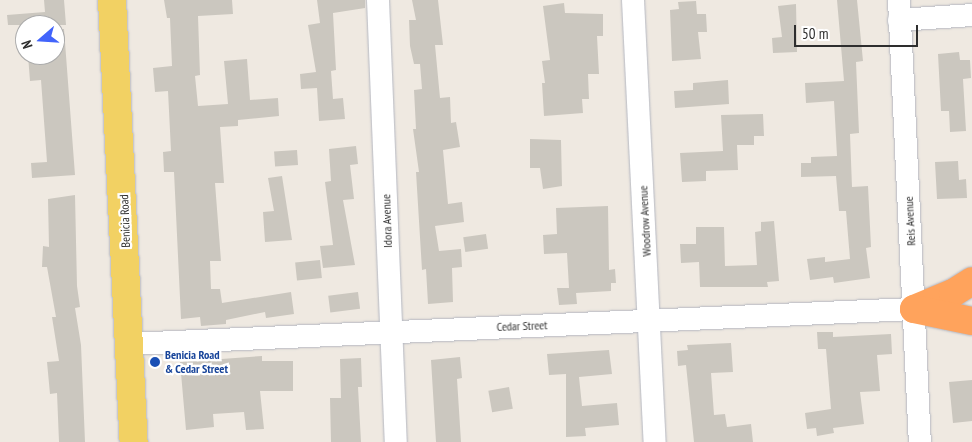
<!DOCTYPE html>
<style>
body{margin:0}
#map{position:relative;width:972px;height:442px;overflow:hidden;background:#efe9e1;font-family:"PT Sans Narrow",sans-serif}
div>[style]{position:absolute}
.building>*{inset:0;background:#cbc7bf;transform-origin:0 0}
.roads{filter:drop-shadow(0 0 1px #b4b7c1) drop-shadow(0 0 1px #b4b7c1)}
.minor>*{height:22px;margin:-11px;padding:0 11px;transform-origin:11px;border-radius:11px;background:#fff}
.major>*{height:28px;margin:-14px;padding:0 14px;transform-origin:14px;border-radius:14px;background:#f2d163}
.highway>*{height:28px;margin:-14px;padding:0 14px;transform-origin:14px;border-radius:14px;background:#ffa35c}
.dots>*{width:14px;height:14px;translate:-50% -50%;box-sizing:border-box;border:2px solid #fff;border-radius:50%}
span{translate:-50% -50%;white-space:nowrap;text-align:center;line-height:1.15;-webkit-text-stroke:4.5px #fff;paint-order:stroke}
.street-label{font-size:12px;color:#2e2e2e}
.transit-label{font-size:12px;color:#164399;font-weight:700}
.left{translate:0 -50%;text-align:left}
.north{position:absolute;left:15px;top:15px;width:50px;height:50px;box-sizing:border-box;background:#fff;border:1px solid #ababab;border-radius:50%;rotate:251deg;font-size:14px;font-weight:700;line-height:20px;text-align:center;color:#2e2e2e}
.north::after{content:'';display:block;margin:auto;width:18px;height:22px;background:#4264fb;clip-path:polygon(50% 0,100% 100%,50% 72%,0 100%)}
.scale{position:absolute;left:794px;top:25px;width:124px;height:22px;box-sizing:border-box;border:2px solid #2e2e2e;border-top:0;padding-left:6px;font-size:15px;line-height:18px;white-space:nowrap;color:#2e2e2e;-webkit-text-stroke:4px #fff;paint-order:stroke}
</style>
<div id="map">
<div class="building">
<i style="clip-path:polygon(44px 0,64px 0,66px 25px,8px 25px,7px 15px,45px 12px)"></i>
<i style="clip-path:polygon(164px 0,232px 0,233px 14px,198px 16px,200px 75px,195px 76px,198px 106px,228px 104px,224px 61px,247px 59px,250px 100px,278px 98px,279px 116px,238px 120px,238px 126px,220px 127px,224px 183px,215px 183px,221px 261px,210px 261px,211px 289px,220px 289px,222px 303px,291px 292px,294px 314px,266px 318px,265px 312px,226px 320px,226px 324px,201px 326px,200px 317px,181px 319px,174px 172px,164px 172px,163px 152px,171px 151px,168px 91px,155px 92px,153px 68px,172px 66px,170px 18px,167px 18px)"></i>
<i style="clip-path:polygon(317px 0,365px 0,365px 8px,333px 13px,336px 70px,331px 71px,333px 99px,343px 98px,345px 119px,319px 121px,317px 88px,301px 89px,300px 74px,316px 72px,308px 25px,320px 23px)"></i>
<i style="clip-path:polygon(412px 0,438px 0,443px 45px,435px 45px,440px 98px,450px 97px,451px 123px,456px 122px,460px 147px,443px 150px,448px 204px,462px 202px,464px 222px,435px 226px,439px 251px,461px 249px,462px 267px,452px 268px,453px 302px,428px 304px,426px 269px,422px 270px,416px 172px,419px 172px,413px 129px,416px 129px,414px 90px,422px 89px,420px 64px,414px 64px,410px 46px,409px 20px,416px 20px)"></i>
<i style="clip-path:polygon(837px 0,857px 0,863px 61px,856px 62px,859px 133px,850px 134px,852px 187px,868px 186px,871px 247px,866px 248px,870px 278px,834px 283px,833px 277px,810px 280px,807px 259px,825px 257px,825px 262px,850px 259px,846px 211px,839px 211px,836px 176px,801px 177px,801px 163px,811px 163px,811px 157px,837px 156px,834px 101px,806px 103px,805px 83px,844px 81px)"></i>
<i style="clip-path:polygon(696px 1px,697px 14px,706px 14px,707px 32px,698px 32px,701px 59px,672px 61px,670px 10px,679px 9px,678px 2px)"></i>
<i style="clip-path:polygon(564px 3px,565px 13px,603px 14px,603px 36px,597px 36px,599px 74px,588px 74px,589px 99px,582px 99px,583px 113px,544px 116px,542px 83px,545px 83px,542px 61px,550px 60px,543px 6px)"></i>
<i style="clip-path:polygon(796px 4px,797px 52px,773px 53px,772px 38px,782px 37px,778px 6px)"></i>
<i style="clip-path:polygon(55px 29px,64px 29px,75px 175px,32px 178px,31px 163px,47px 162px,41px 80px,30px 81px,28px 55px,55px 55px)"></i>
<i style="clip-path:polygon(959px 52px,960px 60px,970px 60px,971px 78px,963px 79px,966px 131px,950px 132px,949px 111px,941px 111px,938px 54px)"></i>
<i style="clip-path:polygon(728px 80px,729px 104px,675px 108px,674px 91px,693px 90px,693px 83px)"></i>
<i style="clip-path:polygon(763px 114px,764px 136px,754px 136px,754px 145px,737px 145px,738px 170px,706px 171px,706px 181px,682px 182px,680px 153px,723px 151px,721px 115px)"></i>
<i style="clip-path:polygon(530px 139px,561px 140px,562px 186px,543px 189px,540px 168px,530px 168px)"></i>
<i style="clip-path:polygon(356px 146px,358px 164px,350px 165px,354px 199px,343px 200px,355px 265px,323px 268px,320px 246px,333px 245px,325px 182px,331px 181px,329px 149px)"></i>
<i style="left:297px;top:150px;width:15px;height:23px;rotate:86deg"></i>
<i style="clip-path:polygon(958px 161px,959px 180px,966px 179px,967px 198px,937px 199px,935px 162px)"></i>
<i style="clip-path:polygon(282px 176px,292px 240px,265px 242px,263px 212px,274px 211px,268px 178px)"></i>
<i style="clip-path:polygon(75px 195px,77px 286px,80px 307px,75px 308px,81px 345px,85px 442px,59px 442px,57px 393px,50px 394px,47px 362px,59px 361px,52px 317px,56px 317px,47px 267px,42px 267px,43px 246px,49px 247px,48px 199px)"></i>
<i style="clip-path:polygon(608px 206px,609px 270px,615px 269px,616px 283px,611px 283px,611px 291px,576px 293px,577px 304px,559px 305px,557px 288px,569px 288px,567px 253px,544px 254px,543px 235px,557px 234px,556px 208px)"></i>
<i style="clip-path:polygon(774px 221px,779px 281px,767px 282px,768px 287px,700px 287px,699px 262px,681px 263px,680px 244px,696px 244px,696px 227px,724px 227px,725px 266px,757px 265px,755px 232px,761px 231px,761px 222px)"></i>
<i style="left:486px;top:234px;width:15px;height:23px;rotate:82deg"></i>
<i style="left:320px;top:260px;width:18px;height:25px;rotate:84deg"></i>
<i style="left:358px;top:292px;width:17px;height:30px;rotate:83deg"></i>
<i style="clip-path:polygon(817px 332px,833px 332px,833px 337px,891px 334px,892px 354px,877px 355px,880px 391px,860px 392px,864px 424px,833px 428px,834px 433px,817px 436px,816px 428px,807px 429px,805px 413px,831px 409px,826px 349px,818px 349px)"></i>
<i style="clip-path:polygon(731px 343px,733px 372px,711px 373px,714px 415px,725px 414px,727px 427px,751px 424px,753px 442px,694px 442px,686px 365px,678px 366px,677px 351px,688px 350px,687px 345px)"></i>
<i style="clip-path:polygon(609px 350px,612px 374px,579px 377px,582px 406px,617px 403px,619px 425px,585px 428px,586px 436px,566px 437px,566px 374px,549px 375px,547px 354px)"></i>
<i style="clip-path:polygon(262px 356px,262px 361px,293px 361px,293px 391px,260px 391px,264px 429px,246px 430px,244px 412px,213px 414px,214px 427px,186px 430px,180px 362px)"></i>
<i style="clip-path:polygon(460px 357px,462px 378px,457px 379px,461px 442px,436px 442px,431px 360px)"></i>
<i style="clip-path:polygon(361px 358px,362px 387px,358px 387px,361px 442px,331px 442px,330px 398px,341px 398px,340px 359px)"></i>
<i style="clip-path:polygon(972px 380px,972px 421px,953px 423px,949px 382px)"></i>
<i style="left:509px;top:387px;width:22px;height:21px;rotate:80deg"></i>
</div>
<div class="roads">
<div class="minor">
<i style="left:378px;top:0;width:442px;rotate:87.7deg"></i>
<i style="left:633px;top:0;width:443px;rotate:87.2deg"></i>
<i style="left:899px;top:0;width:442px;rotate:87.3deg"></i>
<i style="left:899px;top:20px;width:73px;rotate:-3.9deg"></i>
<i style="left:130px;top:344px;width:785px;rotate:-2.56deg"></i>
</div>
<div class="major">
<i style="left:112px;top:0;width:443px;rotate:87.2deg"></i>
</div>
<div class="highway">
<i style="left:914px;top:309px;width:42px;rotate:-22.3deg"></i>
<i style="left:953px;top:293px;width:22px;rotate:-32deg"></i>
<i style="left:914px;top:309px;width:59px;rotate:11.7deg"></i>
</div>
</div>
<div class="dots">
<i style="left:155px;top:362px;background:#1a4fb4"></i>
</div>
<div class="street-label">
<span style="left:125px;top:221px;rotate:-92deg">Benicia Road</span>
<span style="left:387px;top:221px;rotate:-92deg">Idora Avenue</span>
<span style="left:645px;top:221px;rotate:-93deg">Woodrow Avenue</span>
<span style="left:910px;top:221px;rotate:-93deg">Reis Avenue</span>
<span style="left:522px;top:326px;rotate:-2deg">Cedar Street</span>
</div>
<div class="transit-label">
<span class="left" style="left:165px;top:362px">Benicia Road<br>&amp; Cedar Street</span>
</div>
<div class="north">N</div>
<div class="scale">50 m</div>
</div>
